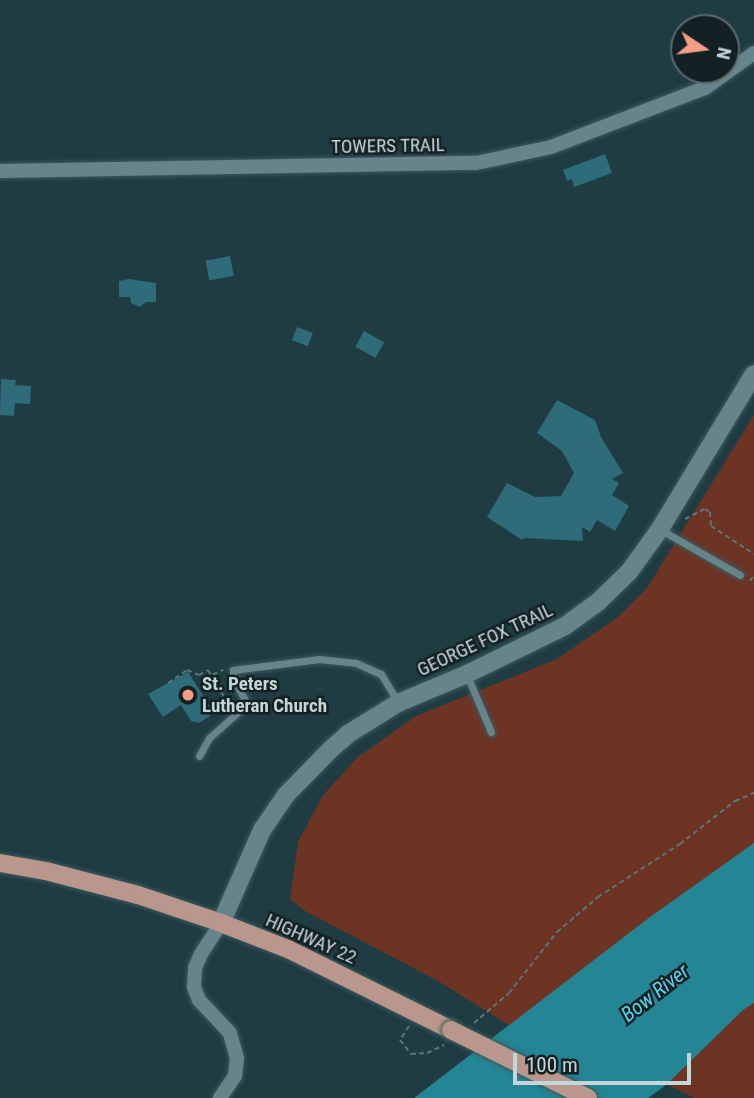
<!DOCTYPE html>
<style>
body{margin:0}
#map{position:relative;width:754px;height:1098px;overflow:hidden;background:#1e3c42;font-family:"Roboto Condensed",sans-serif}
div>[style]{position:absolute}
.green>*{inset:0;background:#6d3424}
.water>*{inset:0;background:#248595}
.building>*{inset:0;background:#2d6c78;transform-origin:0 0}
.path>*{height:2px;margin-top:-1px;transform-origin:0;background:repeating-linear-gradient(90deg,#5c757a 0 5px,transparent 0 8.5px)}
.roads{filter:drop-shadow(0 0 2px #3e595e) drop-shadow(0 0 2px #3e595e)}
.lane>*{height:7px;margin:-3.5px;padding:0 3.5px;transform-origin:3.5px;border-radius:3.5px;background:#65858b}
.street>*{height:14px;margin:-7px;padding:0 7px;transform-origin:7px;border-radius:7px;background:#65858b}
.secondary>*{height:18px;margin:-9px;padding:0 9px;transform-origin:9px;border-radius:9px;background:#65858b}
.primary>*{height:18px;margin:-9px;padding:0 9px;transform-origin:9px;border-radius:9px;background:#b9978c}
.bridges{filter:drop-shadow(0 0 2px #3e595e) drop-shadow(0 0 2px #3e595e)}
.primary-bridge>*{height:18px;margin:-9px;padding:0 9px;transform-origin:9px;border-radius:9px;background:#b9978c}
.dots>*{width:19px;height:19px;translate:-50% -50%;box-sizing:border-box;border:4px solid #142124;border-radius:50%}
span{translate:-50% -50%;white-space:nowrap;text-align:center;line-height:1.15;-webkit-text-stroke:5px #142124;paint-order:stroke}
.street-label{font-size:19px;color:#c5d6d9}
.poi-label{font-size:19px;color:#c5d6d9;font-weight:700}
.left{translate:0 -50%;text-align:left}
.water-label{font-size:21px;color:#58d4ea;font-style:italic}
.north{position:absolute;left:670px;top:14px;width:70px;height:70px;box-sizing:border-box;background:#142124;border:2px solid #5b696c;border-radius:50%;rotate:103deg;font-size:19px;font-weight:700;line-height:28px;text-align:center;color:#c5d6d9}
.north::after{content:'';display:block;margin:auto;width:24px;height:32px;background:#f49e86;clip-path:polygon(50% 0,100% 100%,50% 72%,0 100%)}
.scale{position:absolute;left:513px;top:1053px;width:178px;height:32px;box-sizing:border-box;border:4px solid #c5d6d9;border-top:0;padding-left:9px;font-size:21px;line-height:24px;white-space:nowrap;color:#c5d6d9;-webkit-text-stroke:5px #142124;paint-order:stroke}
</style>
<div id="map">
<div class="green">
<i style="clip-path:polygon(754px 415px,754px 848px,515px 1029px,438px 981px,305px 911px,290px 899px,298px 842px,323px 795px,358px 757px,416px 716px,557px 659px,618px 617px,647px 588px)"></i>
<i style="clip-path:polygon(754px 1003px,754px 1098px,694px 1098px,667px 1084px,743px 1009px)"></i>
</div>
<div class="water">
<i style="clip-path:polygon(754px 843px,754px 1003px,743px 1010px,666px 1085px,648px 1098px,414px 1098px,650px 917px)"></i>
</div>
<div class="building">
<i style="clip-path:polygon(605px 154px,612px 173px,574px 187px,572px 179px,567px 181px,563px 170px)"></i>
<i style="left:230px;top:256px;width:20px;height:25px;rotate:79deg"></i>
<i style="clip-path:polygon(129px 279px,156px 283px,156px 302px,146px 302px,140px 307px,131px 303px,130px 297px,119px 297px,119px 281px)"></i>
<i style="left:297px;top:327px;width:17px;height:14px;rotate:21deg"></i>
<i style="left:364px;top:331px;width:23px;height:18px;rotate:29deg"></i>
<i style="clip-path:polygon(1px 379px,16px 380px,15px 385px,31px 386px,30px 404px,15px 403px,14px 416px,0 415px)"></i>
<i style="clip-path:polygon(557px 400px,595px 420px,601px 437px,623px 473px,612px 479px,619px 483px,612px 495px,629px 506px,615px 531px,597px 520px,590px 532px,582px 527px,583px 541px,524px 538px,522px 540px,487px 517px,507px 483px,535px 497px,561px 496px,566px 487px,574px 473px,562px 451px,537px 433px)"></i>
<i style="clip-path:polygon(188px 672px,211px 708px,208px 710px,210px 716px,199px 723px,191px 721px,181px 705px,163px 717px,148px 694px)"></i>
</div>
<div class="path">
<i style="left:685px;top:519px;width:22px;rotate:-27deg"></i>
<i style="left:705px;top:509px;width:6px;rotate:31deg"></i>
<i style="left:710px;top:512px;width:14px;rotate:86deg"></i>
<i style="left:711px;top:526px;width:51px;rotate:33.1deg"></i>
<i style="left:750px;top:581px;width:7px;rotate:-56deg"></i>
<i style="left:205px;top:678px;width:20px;rotate:-24deg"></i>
<i style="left:168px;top:683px;width:23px;rotate:-34deg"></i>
<i style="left:187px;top:670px;width:13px;rotate:23deg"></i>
<i style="left:199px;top:675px;width:10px;rotate:-29deg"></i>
<i style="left:208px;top:670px;width:33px;rotate:59deg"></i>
<i style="left:225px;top:698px;width:11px;rotate:85deg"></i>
<i style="left:474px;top:1023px;width:46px;rotate:-40.6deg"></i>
<i style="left:509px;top:993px;width:78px;rotate:-51.8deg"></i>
<i style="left:557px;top:932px;width:54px;rotate:-40.5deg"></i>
<i style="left:598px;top:897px;width:98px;rotate:-32.9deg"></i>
<i style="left:680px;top:844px;width:70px;rotate:-38deg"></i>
<i style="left:735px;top:801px;width:21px;rotate:-23deg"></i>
<i style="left:409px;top:1026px;width:17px;rotate:123deg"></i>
<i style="left:400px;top:1040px;width:18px;rotate:52deg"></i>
<i style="left:411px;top:1054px;width:16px;rotate:-4deg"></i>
<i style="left:427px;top:1053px;width:19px;rotate:-25deg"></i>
</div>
<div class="roads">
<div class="lane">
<i style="left:661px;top:530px;width:91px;rotate:29.7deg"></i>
<i style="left:467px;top:675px;width:62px;rotate:67.2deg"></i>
<i style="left:199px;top:756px;width:21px;rotate:-61deg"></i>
<i style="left:209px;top:738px;width:51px;rotate:-41.8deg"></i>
<i style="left:247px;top:704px;width:30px;rotate:-118deg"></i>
<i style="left:233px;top:678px;width:8px;rotate:-90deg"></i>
<i style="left:233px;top:670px;width:87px;rotate:-7.3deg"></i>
<i style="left:319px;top:659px;width:37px;rotate:6deg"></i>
<i style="left:356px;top:663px;width:27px;rotate:24deg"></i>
<i style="left:381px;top:674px;width:33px;rotate:59deg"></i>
</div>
<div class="street">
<i style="left:0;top:171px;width:476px;rotate:-1deg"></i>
<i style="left:476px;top:163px;width:77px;rotate:-12deg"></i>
<i style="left:551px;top:147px;width:165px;rotate:-21deg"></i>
<i style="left:705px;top:88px;width:60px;rotate:-35.5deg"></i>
<i style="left:220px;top:1098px;width:27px;rotate:-56deg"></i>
<i style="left:235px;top:1076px;width:18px;rotate:-84deg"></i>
<i style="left:237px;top:1058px;width:26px;rotate:-106deg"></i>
<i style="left:230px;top:1033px;width:45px;rotate:-133.2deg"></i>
<i style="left:199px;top:1000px;width:14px;rotate:-111deg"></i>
<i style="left:194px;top:987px;width:19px;rotate:-87deg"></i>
<i style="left:195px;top:968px;width:15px;rotate:-67deg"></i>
<i style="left:201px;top:954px;width:37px;rotate:-57deg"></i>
</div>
<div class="secondary">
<i style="left:221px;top:923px;width:102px;rotate:-66.2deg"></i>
<i style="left:262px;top:830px;width:42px;rotate:-55.6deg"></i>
<i style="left:286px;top:795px;width:64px;rotate:-45.6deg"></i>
<i style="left:331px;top:749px;width:23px;rotate:-41deg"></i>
<i style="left:348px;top:734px;width:59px;rotate:-31.8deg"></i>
<i style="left:398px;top:703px;width:75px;rotate:-22.8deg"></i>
<i style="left:467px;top:674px;width:109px;rotate:-26.1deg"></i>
<i style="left:565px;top:626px;width:41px;rotate:-36deg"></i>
<i style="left:598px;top:602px;width:43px;rotate:-44.1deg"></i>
<i style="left:629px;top:572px;width:53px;rotate:-54.2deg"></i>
<i style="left:660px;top:529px;width:181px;rotate:-58.8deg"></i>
</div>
<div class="primary">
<i style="left:0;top:863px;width:47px;rotate:9.9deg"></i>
<i style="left:46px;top:871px;width:95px;rotate:14.6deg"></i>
<i style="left:138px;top:895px;width:88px;rotate:18.6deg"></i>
<i style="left:221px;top:923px;width:72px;rotate:21.2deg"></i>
<i style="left:288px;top:949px;width:182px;rotate:26.4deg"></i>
</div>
</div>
<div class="bridges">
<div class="primary-bridge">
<i style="left:451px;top:1030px;width:153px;rotate:26.4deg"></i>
</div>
</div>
<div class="dots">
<i style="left:188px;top:695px;background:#f49e86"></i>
</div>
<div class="street-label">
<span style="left:388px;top:146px;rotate:-1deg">TOWERS TRAIL</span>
<span style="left:485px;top:640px;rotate:-25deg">GEORGE FOX TRAIL</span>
<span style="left:311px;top:939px;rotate:24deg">HIGHWAY 22</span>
</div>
<div class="poi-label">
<span class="left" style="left:202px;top:695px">St. Peters<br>Lutheran Church</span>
</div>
<div class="water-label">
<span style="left:655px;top:993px;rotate:-38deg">Bow River</span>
</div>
<div class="north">N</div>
<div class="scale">100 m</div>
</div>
